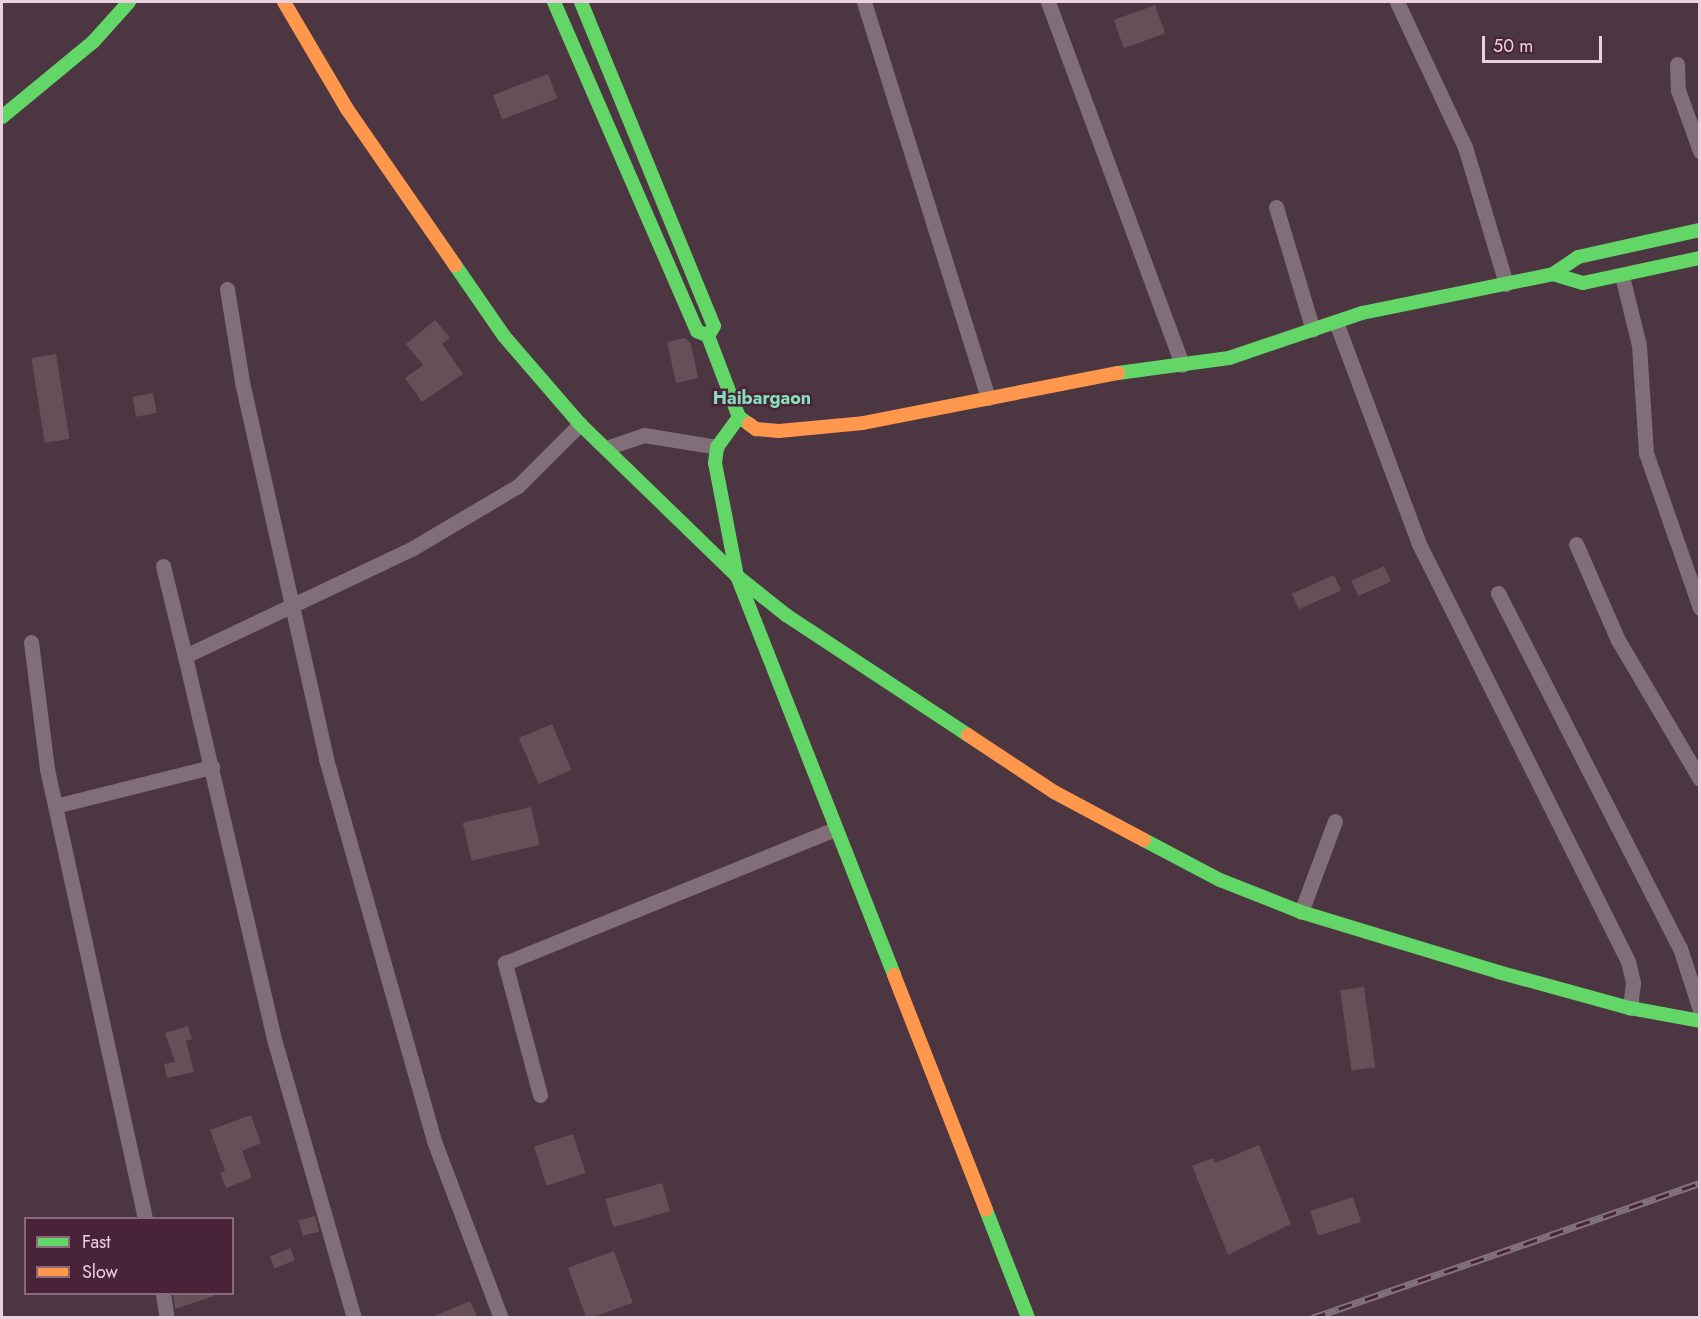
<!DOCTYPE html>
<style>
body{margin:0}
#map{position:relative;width:1701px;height:1319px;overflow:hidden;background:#4c3642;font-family:Jost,sans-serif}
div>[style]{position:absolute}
.building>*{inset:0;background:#664f57;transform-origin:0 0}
.street>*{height:15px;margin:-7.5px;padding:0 7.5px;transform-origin:7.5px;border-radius:7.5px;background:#806e78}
.fast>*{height:14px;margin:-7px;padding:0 7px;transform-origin:7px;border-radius:7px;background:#63d668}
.slow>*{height:14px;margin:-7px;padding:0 7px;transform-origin:7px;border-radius:7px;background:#ff974d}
.rail>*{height:7px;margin-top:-3.5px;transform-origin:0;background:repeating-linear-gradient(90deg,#492439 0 14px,#83737c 0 28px);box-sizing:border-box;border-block:2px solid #83737c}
span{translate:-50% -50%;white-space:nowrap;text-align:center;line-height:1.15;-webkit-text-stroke:5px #492439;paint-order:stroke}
.neighbourhood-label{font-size:18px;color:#86dfbc;font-weight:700}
.frame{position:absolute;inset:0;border:3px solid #ead1dd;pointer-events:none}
.legend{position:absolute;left:24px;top:1217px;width:210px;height:78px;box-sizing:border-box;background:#492439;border:2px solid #89697b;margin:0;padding:8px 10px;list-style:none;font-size:18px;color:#ead1dd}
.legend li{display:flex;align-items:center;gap:12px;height:30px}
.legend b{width:30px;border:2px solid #89697b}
.scale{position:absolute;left:1482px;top:36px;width:120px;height:27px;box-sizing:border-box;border:3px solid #ead1dd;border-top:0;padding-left:8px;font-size:18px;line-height:21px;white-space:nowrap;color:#ead1dd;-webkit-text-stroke:4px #492439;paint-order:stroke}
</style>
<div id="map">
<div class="building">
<i style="left:1155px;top:5px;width:30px;height:44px;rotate:70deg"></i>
<i style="left:548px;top:74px;width:26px;height:59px;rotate:69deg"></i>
<i style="clip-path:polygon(435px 320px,450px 338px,442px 344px,463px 374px,422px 402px,405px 378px,423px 365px,406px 344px)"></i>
<i style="clip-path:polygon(685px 338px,691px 344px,698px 378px,676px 383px,667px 342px)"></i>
<i style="left:56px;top:354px;width:86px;height:25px;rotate:81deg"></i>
<i style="left:153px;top:393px;width:20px;height:21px;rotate:79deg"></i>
<i style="left:1384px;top:566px;width:17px;height:36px;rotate:66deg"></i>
<i style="left:1334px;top:575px;width:17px;height:46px;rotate:66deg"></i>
<i style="left:552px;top:724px;width:50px;height:36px;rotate:67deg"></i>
<i style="left:531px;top:807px;width:39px;height:70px;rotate:77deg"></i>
<i style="left:1364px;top:987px;width:81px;height:24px;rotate:82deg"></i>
<i style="clip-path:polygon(188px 1026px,192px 1039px,186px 1041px,194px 1072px,167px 1078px,164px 1064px,175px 1062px,165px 1033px)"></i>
<i style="clip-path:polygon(251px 1115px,261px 1143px,242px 1151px,252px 1178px,226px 1188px,220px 1173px,225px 1171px,210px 1130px)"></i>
<i style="left:573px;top:1134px;width:41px;height:41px;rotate:72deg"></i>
<i style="clip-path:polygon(1259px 1145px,1291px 1224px,1228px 1255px,1192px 1166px,1213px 1158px,1215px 1163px)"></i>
<i style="left:662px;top:1183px;width:29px;height:59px;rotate:74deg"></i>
<i style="left:1353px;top:1197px;width:26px;height:45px;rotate:72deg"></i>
<i style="left:315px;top:1216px;width:16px;height:17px;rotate:75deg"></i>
<i style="left:290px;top:1248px;width:13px;height:22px;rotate:67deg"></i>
<i style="left:614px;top:1251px;width:55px;height:49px;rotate:70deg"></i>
<i style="clip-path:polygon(173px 1293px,214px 1293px,214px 1296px,175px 1309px)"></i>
<i style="clip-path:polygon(470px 1301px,477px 1317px,432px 1317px)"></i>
</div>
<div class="street">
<i style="left:864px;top:2px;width:415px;rotate:72.6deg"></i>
<i style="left:1048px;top:2px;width:387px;rotate:69.7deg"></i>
<i style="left:1397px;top:2px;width:160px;rotate:64.9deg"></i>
<i style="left:1465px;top:147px;width:143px;rotate:73.3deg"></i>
<i style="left:1677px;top:64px;width:26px;rotate:88deg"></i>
<i style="left:1678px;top:90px;width:65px;rotate:70.2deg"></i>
<i style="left:1276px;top:207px;width:128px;rotate:73.3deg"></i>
<i style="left:1622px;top:276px;width:71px;rotate:76.2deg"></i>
<i style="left:1639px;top:345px;width:108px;rotate:86.3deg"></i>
<i style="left:1646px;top:453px;width:164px;rotate:70.8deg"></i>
<i style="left:227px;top:289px;width:94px;rotate:80.8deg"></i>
<i style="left:242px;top:382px;width:386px;rotate:77.4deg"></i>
<i style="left:326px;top:759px;width:397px;rotate:74.2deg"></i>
<i style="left:434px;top:1141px;width:189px;rotate:69.3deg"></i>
<i style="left:1336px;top:322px;width:237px;rotate:69.5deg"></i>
<i style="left:1419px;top:544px;width:466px;rotate:63.4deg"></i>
<i style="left:1628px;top:961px;width:23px;rotate:77deg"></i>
<i style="left:1633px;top:983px;width:25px;rotate:97deg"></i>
<i style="left:606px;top:448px;width:40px;rotate:-18.9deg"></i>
<i style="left:644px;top:435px;width:74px;rotate:9.3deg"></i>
<i style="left:1576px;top:544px;width:105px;rotate:66.4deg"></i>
<i style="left:1618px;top:640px;width:161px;rotate:59.5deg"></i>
<i style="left:163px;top:566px;width:93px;rotate:76.3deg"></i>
<i style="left:1498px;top:593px;width:399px;rotate:62.9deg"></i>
<i style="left:1680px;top:948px;width:65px;rotate:72.1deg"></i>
<i style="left:31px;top:642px;width:128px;rotate:82.8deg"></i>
<i style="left:47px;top:769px;width:460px;rotate:77.7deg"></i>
<i style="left:55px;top:806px;width:162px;rotate:-14deg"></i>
<i style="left:1301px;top:912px;width:97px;rotate:-69.5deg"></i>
<i style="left:540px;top:1095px;width:137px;rotate:-104.9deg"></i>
<i style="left:505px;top:963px;width:356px;rotate:-22.1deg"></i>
<i style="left:163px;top:1294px;width:24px;rotate:81deg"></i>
<i style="left:354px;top:1318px;width:286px;rotate:-106deg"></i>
<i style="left:275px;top:1043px;width:397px;rotate:-103.1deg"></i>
<i style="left:185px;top:656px;width:252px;rotate:-25.3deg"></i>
<i style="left:413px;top:548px;width:122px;rotate:-30.6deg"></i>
<i style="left:518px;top:486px;width:88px;rotate:-45deg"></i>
</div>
<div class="fast">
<i style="left:554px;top:2px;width:359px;rotate:66.5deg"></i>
<i style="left:697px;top:331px;width:12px;rotate:24deg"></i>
<i style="left:708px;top:336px;width:87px;rotate:69.1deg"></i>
<i style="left:739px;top:417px;width:12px;rotate:35deg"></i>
<i style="left:581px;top:2px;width:350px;rotate:67.7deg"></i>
<i style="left:714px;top:326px;width:12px;rotate:121deg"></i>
<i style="left:2px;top:117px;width:118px;rotate:-39.5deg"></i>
<i style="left:93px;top:42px;width:54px;rotate:-48deg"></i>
<i style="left:455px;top:265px;width:86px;rotate:55.4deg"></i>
<i style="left:504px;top:336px;width:116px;rotate:49.2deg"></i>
<i style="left:580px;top:424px;width:219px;rotate:44.1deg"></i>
<i style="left:737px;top:576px;width:63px;rotate:38.5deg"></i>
<i style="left:786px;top:615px;width:218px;rotate:33.4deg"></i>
<i style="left:1553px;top:274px;width:31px;rotate:17deg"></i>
<i style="left:1583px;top:283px;width:120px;rotate:-12.1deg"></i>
<i style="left:1118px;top:373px;width:112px;rotate:-7.7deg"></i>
<i style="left:1229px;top:358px;width:140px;rotate:-18.7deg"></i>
<i style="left:1362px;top:313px;width:195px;rotate:-11.5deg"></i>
<i style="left:1553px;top:274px;width:30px;rotate:-34deg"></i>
<i style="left:1578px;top:257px;width:125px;rotate:-12.5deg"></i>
<i style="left:739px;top:417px;width:37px;rotate:126deg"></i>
<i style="left:717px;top:447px;width:16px;rotate:97deg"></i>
<i style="left:715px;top:463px;width:115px;rotate:79deg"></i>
<i style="left:737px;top:576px;width:429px;rotate:68.5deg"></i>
<i style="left:1144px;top:840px;width:86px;rotate:27.8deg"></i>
<i style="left:1220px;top:880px;width:87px;rotate:21.6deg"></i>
<i style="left:1301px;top:912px;width:206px;rotate:16.9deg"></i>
<i style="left:1498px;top:972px;width:137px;rotate:15.3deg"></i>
<i style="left:1630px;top:1008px;width:71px;rotate:10.5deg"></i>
<i style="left:986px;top:1210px;width:116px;rotate:68.7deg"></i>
</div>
<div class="slow">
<i style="left:284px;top:2px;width:124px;rotate:59.5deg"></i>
<i style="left:347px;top:109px;width:190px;rotate:55.3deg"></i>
<i style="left:749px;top:424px;width:9px;rotate:36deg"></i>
<i style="left:756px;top:429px;width:23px;rotate:5deg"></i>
<i style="left:779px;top:431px;width:84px;rotate:-5.4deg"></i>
<i style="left:863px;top:423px;width:260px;rotate:-11.1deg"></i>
<i style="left:968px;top:735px;width:103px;rotate:33.5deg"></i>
<i style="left:1054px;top:792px;width:102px;rotate:28.1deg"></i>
<i style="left:894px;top:975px;width:252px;rotate:68.6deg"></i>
</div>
<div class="rail">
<i style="left:1312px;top:1318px;width:411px;rotate:-19.2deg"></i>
</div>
<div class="neighbourhood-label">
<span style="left:762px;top:398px">Haibargaon</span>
</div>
<div class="frame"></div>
<ul class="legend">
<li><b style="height:8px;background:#63d668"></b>Fast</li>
<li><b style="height:8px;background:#ff974d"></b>Slow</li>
</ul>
<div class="scale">50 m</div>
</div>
